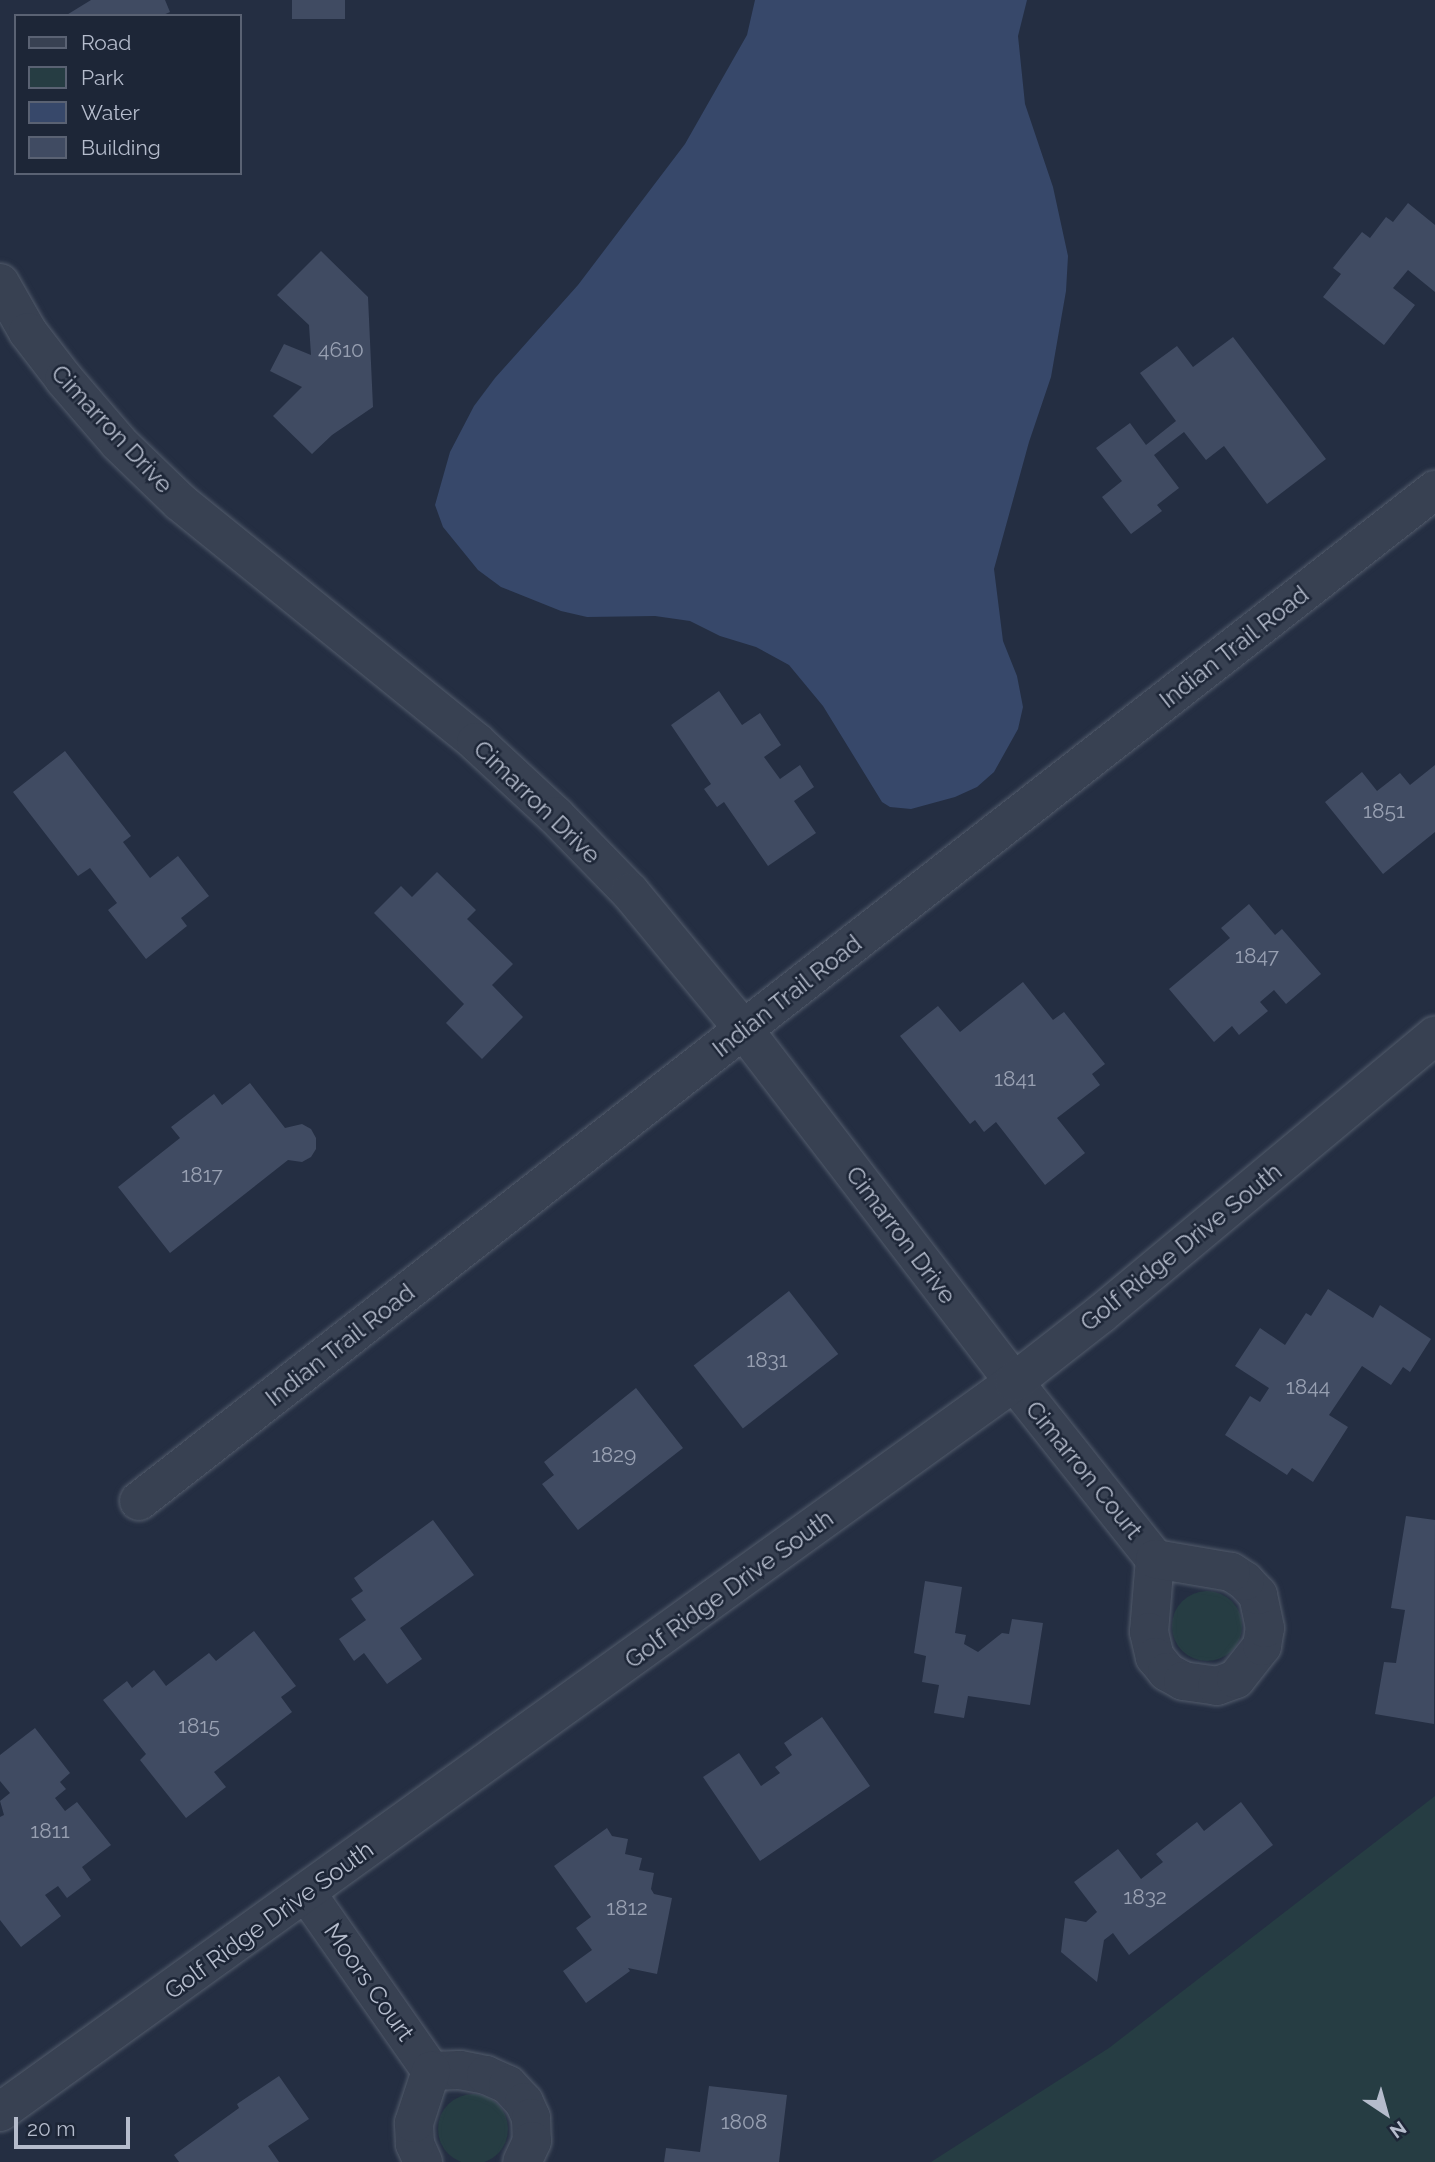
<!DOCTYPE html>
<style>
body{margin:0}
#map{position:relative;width:1435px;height:2162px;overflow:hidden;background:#242e42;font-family:Raleway,sans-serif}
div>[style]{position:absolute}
.green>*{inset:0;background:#263d43}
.round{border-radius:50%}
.water>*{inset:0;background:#37486a}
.building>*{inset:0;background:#404b62;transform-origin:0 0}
.roads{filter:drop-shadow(0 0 2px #535c6c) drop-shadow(0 0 2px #535c6c)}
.street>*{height:38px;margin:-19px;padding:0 19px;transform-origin:19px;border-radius:19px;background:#384152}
span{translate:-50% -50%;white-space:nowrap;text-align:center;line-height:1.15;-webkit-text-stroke:5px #1d2637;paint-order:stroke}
.number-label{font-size:21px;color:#98a0b2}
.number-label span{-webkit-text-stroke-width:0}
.street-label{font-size:24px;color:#b5bccc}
.legend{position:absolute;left:14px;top:14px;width:228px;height:161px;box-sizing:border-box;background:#1d2637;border:2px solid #5a6273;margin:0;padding:9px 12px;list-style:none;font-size:21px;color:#b5bccc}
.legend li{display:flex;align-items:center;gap:14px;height:35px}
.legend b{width:35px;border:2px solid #5a6273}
.north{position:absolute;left:1351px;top:2078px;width:70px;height:70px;-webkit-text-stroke:5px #1d2637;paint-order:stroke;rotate:144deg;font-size:19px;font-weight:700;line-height:28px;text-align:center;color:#b5bccc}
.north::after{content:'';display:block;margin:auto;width:24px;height:32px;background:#b5bccc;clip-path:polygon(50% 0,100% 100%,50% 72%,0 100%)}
.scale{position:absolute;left:14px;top:2117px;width:116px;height:32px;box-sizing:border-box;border:4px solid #b5bccc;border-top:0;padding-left:9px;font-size:21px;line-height:24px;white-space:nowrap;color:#b5bccc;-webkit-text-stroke:5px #1d2637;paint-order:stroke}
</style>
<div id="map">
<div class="green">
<i class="round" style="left:1172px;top:1591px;width:70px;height:70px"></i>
<i style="clip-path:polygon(1435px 1796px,1435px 2162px,931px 2162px,1109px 2048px)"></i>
<i class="round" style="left:438px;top:2094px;width:70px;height:70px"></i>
</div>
<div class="water">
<i style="clip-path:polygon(755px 0,1027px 0,1018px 36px,1025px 104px,1053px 187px,1068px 256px,1066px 291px,1051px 377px,1029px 442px,994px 569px,1003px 641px,1017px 676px,1023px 707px,1018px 729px,994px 772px,977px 787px,955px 797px,911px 809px,890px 807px,882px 802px,823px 706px,789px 665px,756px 647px,720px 636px,690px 621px,655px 616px,587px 617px,561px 611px,501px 587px,478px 570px,443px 527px,435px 505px,450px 452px,474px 406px,495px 378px,578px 285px,685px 144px,747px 35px)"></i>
</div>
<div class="building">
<i style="clip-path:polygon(91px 0,165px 0,170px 12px,161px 16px,65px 16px)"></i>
<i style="left:292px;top:0;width:53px;height:19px"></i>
<i style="clip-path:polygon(1408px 203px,1435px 225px,1435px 292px,1408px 270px,1393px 288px,1415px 305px,1384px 345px,1323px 297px,1341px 274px,1333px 268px,1362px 232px,1370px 238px,1386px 217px,1393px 222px)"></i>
<i style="clip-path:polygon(321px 251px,368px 297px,373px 407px,332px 435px,312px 454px,273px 416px,302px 387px,270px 371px,284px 344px,311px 355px,309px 325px,277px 295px)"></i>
<i style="clip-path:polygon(1233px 337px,1326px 459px,1267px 504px,1224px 446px,1206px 460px,1184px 432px,1154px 455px,1179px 488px,1157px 505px,1162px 511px,1131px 534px,1102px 497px,1122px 481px,1096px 448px,1130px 423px,1146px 445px,1176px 421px,1140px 373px,1177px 346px,1193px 367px)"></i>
<i style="clip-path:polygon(719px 691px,742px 725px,760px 713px,781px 745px,764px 757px,780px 779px,800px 765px,814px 787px,794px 801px,816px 833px,768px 866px,724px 802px,717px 807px,704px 789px,711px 784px,671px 725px)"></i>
<i style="clip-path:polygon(65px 751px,131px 836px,123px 842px,150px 878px,178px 856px,209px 896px,181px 918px,187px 926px,146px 959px,108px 910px,117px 903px,90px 868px,78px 876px,13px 792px)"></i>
<i style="clip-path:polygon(1435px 765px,1435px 832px,1383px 874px,1325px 802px,1362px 772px,1377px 791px,1400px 773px,1410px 785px)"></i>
<i style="clip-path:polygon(437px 872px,476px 910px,467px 919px,513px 964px,492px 985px,523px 1017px,482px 1059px,446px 1023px,464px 1004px,374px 913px,401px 886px,412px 897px)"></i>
<i style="clip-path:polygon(1249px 904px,1275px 935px,1282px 929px,1321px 974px,1286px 1004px,1274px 990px,1260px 1002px,1268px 1011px,1239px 1035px,1232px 1026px,1214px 1042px,1169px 989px,1230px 938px,1221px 928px)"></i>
<i style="clip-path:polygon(1023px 982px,1053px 1020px,1064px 1012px,1105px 1064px,1092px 1074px,1100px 1085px,1057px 1118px,1085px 1153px,1045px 1185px,996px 1122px,984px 1132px,975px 1120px,970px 1124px,900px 1036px,938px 1006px,960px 1032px)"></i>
<i style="clip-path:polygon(250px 1083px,285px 1128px,302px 1124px,311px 1129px,316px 1138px,316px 1149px,311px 1157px,302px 1162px,288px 1160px,170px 1253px,118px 1187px,180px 1138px,171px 1127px,214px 1094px,222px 1105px)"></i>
<i style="clip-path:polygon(1328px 1289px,1373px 1318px,1380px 1305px,1431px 1339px,1410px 1372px,1403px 1367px,1391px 1385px,1362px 1366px,1329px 1415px,1348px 1427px,1313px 1482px,1292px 1468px,1287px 1475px,1225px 1435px,1250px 1396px,1260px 1402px,1269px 1388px,1235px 1366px,1260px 1328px,1285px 1345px,1306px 1313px,1311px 1316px)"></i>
<i style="left:789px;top:1291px;width:80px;height:121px;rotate:52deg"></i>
<i style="clip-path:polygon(636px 1388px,683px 1448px,578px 1530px,542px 1484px,554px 1475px,544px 1462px)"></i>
<i style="clip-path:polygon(1406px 1516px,1435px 1520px,1434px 1724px,1375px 1714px,1384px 1662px,1396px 1663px,1405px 1610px,1391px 1608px)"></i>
<i style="clip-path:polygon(433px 1520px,474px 1575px,400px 1628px,422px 1659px,387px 1684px,364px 1653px,354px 1661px,339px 1639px,366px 1620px,351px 1599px,363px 1591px,354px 1578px)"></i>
<i style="clip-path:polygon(925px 1581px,962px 1587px,955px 1633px,966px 1635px,964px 1644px,978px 1652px,1002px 1633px,1009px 1634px,1012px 1619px,1043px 1623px,1030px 1705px,968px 1696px,964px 1718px,934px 1713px,939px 1685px,922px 1682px,926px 1656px,914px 1653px)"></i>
<i style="clip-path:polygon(254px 1631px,296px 1686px,281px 1697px,292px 1712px,214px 1772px,226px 1787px,186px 1818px,140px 1760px,146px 1754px,103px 1700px,127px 1681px,132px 1688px,154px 1670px,166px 1686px,209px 1653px,216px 1661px)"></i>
<i style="clip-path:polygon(822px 1717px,870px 1786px,760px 1861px,703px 1777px,739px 1753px,761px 1786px,780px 1773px,775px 1767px,792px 1755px,784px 1743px)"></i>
<i style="clip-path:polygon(35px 1728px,70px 1773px,60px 1782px,66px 1789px,55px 1798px,65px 1811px,77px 1802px,111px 1845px,82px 1867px,91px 1880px,67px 1898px,58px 1886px,45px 1895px,61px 1916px,21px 1947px,0 1920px,0 1817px,4px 1815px,0 1801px,10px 1793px,0 1781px,0 1755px)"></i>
<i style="clip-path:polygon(1241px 1802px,1273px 1845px,1129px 1955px,1113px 1933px,1104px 1940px,1097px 1982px,1061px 1952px,1065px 1918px,1086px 1922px,1097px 1912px,1074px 1882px,1118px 1849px,1141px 1879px,1163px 1862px,1156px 1854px,1197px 1822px,1204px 1831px)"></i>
<i style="clip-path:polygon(607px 1828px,612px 1836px,628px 1839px,625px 1854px,642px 1858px,639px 1870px,654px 1873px,651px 1889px,654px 1894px,672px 1898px,657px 1974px,628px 1968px,630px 1971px,586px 2003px,563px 1971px,592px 1950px,576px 1928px,591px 1917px,554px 1866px)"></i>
<i style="clip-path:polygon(279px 2076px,309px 2119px,268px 2146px,279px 2162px,179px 2162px,174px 2155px,239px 2108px,237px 2104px)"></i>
<i style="clip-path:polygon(709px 2086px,787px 2095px,779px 2162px,664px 2162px,666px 2148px,700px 2152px)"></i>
</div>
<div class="roads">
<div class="street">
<i style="left:0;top:283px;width:56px;rotate:60.3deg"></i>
<i style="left:28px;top:332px;width:59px;rotate:52.5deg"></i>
<i style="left:64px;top:379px;width:84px;rotate:49.3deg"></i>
<i style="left:119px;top:443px;width:85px;rotate:44deg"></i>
<i style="left:180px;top:502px;width:381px;rotate:39deg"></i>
<i style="left:476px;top:742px;width:109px;rotate:42.8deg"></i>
<i style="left:556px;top:816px;width:106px;rotate:45.8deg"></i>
<i style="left:630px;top:892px;width:179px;rotate:50.4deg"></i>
<i style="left:744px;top:1030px;width:444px;rotate:52.5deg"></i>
<i style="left:1014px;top:1382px;width:226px;rotate:51.5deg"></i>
<i style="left:1155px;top:1559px;width:73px;rotate:94.7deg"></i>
<i style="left:1149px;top:1632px;width:26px;rotate:77deg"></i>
<i style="left:1155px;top:1657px;width:19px;rotate:51deg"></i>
<i style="left:1167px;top:1672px;width:18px;rotate:29deg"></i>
<i style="left:1183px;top:1681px;width:34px;rotate:8deg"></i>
<i style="left:1217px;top:1686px;width:20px;rotate:-20deg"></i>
<i style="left:1236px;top:1679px;width:42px;rotate:-51.8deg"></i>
<i style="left:1262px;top:1646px;width:18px;rotate:-81deg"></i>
<i style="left:1265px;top:1628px;width:34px;rotate:-102deg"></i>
<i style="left:1258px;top:1595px;width:19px;rotate:-133deg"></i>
<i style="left:1245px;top:1581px;width:17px;rotate:-147deg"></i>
<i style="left:1231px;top:1572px;width:77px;rotate:-170.3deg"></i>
<i style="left:139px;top:1501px;width:1644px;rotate:-37.96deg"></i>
<i style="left:307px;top:1894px;width:216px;rotate:55deg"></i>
<i style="left:431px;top:2071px;width:29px;rotate:-2deg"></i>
<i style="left:460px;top:2070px;width:26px;rotate:11deg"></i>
<i style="left:486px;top:2075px;width:24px;rotate:24deg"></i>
<i style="left:508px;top:2085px;width:23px;rotate:47deg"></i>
<i style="left:524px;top:2102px;width:17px;rotate:66deg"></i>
<i style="left:531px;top:2118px;width:23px;rotate:88deg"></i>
<i style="left:532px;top:2141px;width:23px;rotate:115deg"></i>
<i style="left:0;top:2112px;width:1249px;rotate:-35.75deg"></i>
<i style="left:1014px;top:1382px;width:110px;rotate:-38deg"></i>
<i style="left:1101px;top:1314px;width:435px;rotate:-39.8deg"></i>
<i style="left:423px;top:2162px;width:20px;rotate:-114deg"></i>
<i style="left:415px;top:2144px;width:21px;rotate:-93deg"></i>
<i style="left:414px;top:2123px;width:55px;rotate:-71.9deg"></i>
</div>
</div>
<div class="number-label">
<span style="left:341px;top:350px">4610</span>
<span style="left:1384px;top:811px">1851</span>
<span style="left:1257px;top:956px">1847</span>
<span style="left:1015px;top:1079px">1841</span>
<span style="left:202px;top:1175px">1817</span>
<span style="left:767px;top:1360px">1831</span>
<span style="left:1308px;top:1387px">1844</span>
<span style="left:614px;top:1455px">1829</span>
<span style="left:199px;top:1726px">1815</span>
<span style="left:50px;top:1831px">1811</span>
<span style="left:1145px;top:1897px">1832</span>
<span style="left:627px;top:1908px">1812</span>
<span style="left:744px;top:2122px">1808</span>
</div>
<div class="street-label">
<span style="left:112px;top:429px;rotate:47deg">Cimarron Drive</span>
<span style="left:1234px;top:647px;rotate:-38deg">Indian Trail Road</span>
<span style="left:537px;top:802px;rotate:44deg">Cimarron Drive</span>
<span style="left:787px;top:996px;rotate:-38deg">Indian Trail Road</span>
<span style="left:901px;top:1235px;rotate:53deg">Cimarron Drive</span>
<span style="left:1181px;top:1247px;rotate:-39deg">Golf Ridge Drive South</span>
<span style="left:340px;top:1345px;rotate:-38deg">Indian Trail Road</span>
<span style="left:1084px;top:1470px;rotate:51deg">Cimarron Court</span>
<span style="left:729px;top:1589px;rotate:-36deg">Golf Ridge Drive South</span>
<span style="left:269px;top:1920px;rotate:-36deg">Golf Ridge Drive South</span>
<span style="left:369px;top:1982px;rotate:55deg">Moors Court</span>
</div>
<ul class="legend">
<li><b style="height:9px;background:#384152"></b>Road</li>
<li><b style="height:19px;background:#263d43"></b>Park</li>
<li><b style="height:19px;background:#37486a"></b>Water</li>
<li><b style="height:19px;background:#404b62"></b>Building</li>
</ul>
<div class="north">N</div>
<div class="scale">20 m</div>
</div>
